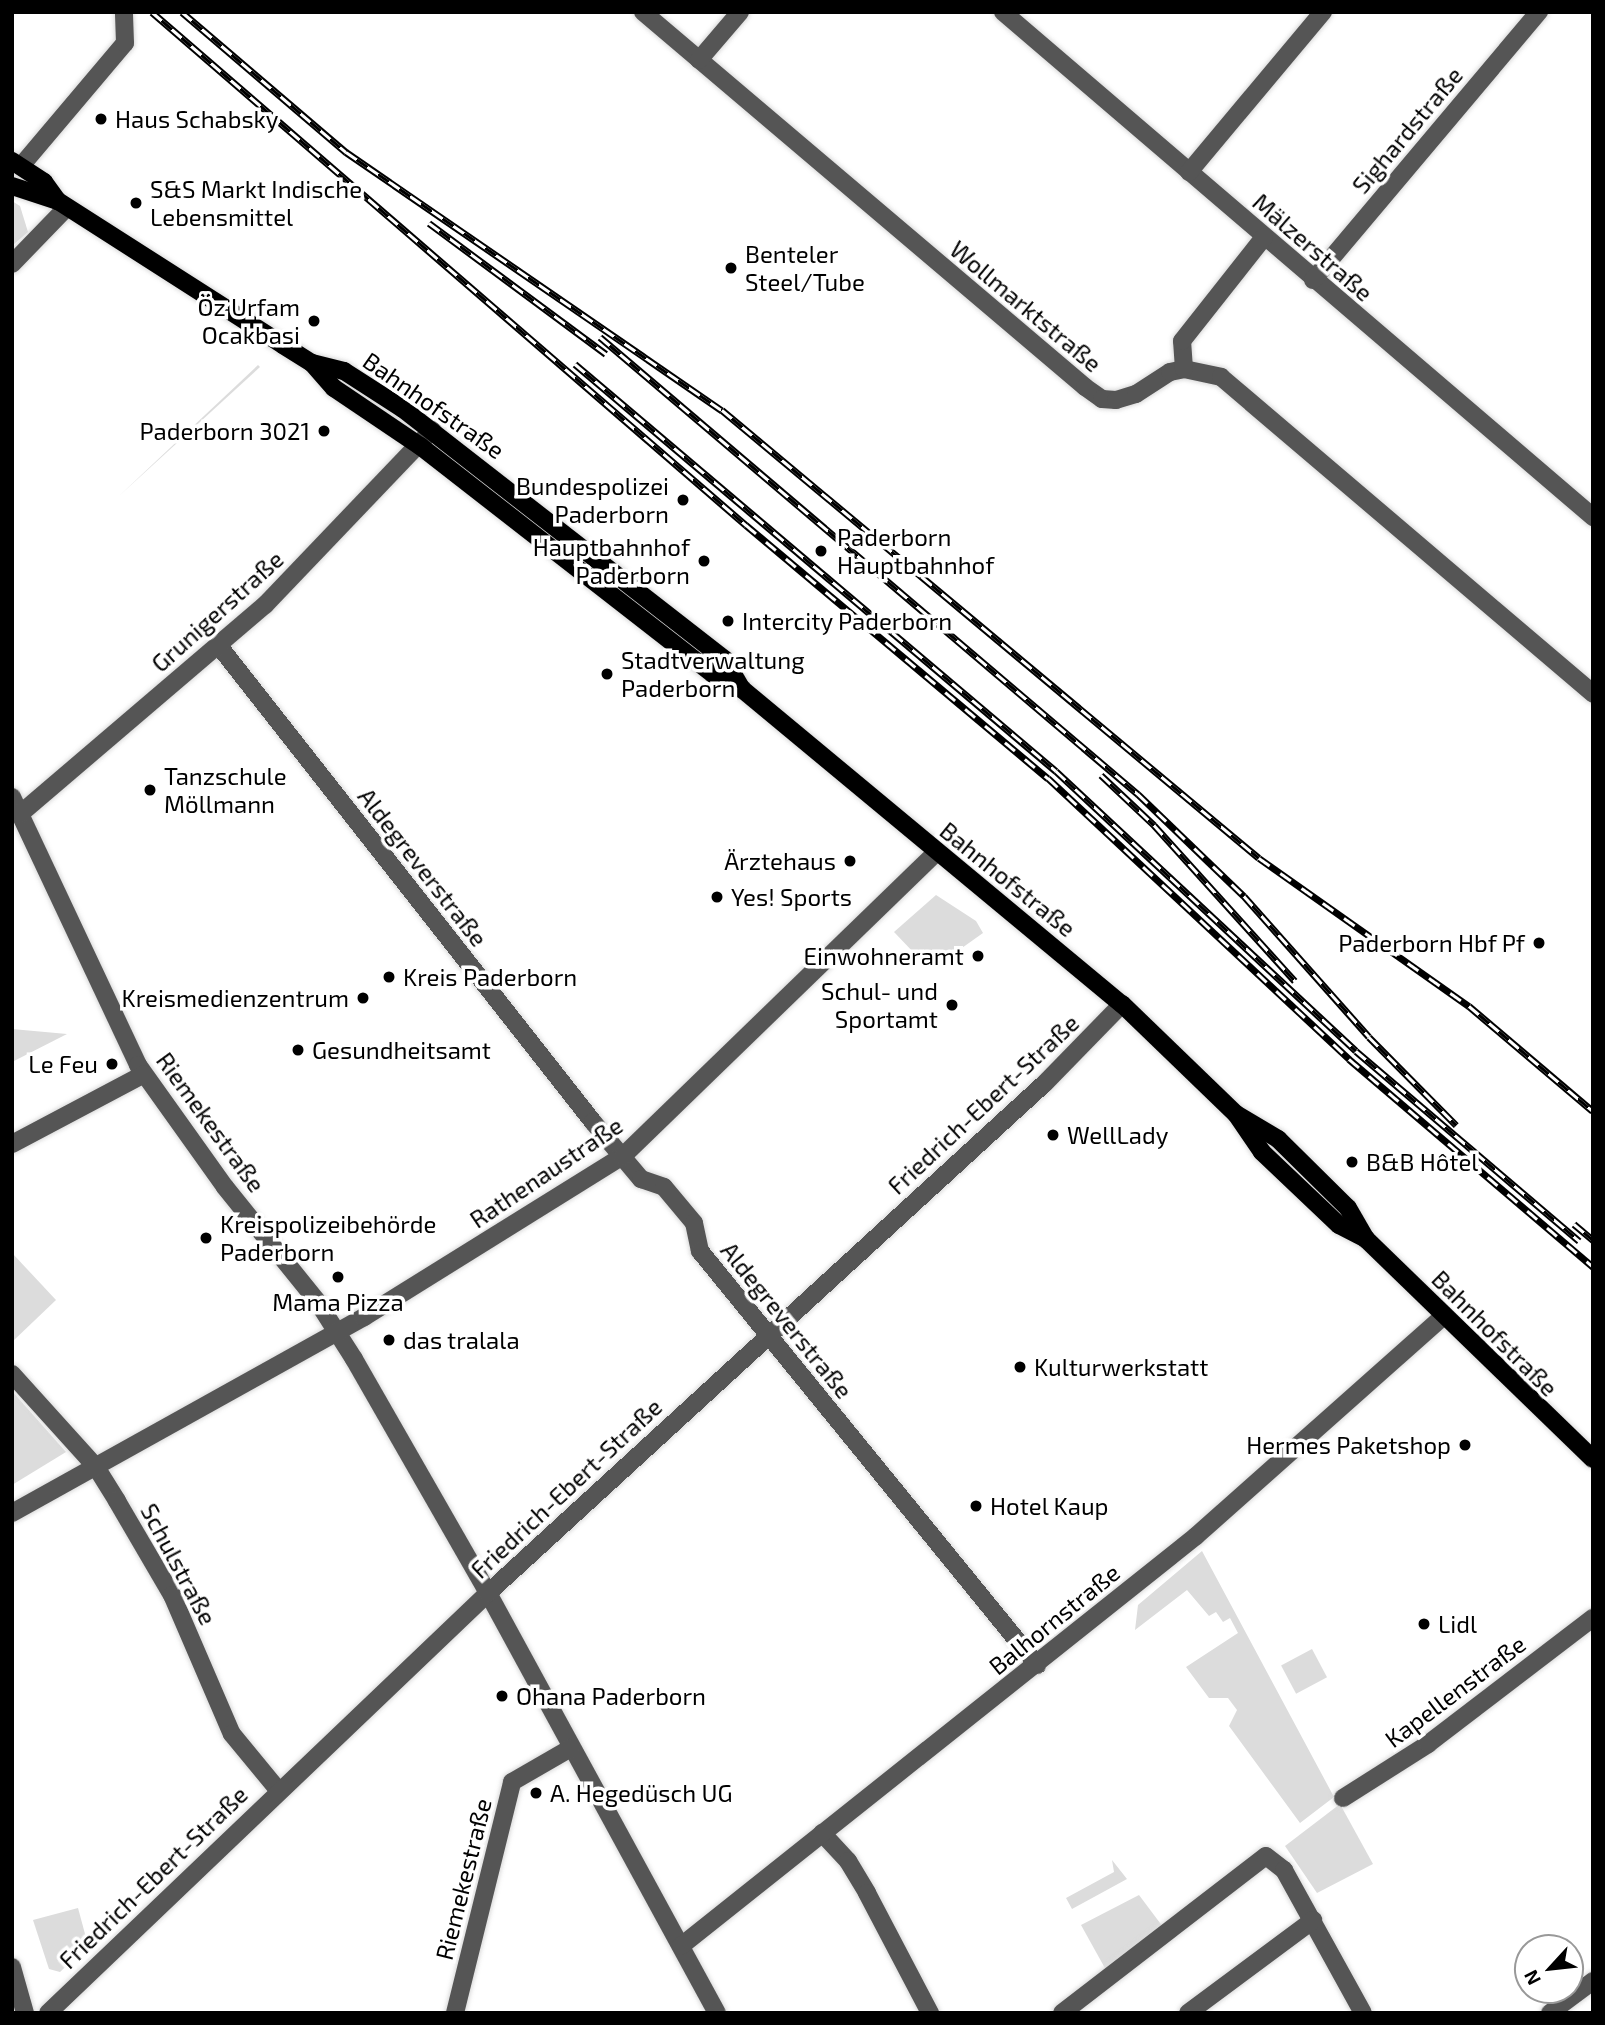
<!DOCTYPE html>
<meta charset="utf-8">
<style>
body{margin:0}
#map{position:relative;width:1605px;height:2025px;overflow:hidden;background:#fff;font-family:"Exo 2",sans-serif}
div>[style]{position:absolute}
.green>*{inset:0;background:#dcdcdc;transform-origin:0 0}
.roads{filter:drop-shadow(0 0 2px #dbdbdb) drop-shadow(0 0 2px #dbdbdb)}
.minor>*{height:18px;margin:-9px;padding:0 9px;transform-origin:9px;border-radius:9px;background:#555}
.major>*{height:18px;margin:-9px;padding:0 9px;transform-origin:9px;border-radius:9px;background:#000}
.rail>*{height:7px;margin-top:-3.5px;transform-origin:0;background:repeating-linear-gradient(90deg,#fff 0 13px,#000 0 26px);box-sizing:border-box;border-block:2px solid #000}
.dots>*{width:19px;height:19px;translate:-50% -50%;box-sizing:border-box;border:4px solid #fff;border-radius:50%}
span{translate:-50% -50%;white-space:nowrap;text-align:center;line-height:1.15;-webkit-text-stroke:7px #fff;paint-order:stroke}
.poi-label{font-size:24px;color:#000}
.left{translate:0 -50%;text-align:left}
.right{translate:-100% -50%;text-align:right}
.street-label{font-size:24px;color:#000}
.frame{position:absolute;inset:0;border:14px solid #000;pointer-events:none}
.north{position:absolute;left:1514px;top:1934px;width:70px;height:70px;box-sizing:border-box;background:#fff;border:2px solid #999;border-radius:50%;rotate:243deg;font-size:19px;font-weight:700;line-height:28px;text-align:center;color:#000}
.north::after{content:'';display:block;margin:auto;width:24px;height:32px;background:#000;clip-path:polygon(50% 0,100% 100%,50% 72%,0 100%)}
</style>
<div id="map">
<div class="green">
<i style="clip-path:polygon(12px 201px,20px 206px,28px 232px,12px 246px)"></i>
<i style="clip-path:polygon(258px 365px,260px 367px,119px 496px)"></i>
<i style="clip-path:polygon(936px 895px,976px 921px,983px 933px,952px 955px,915px 954px,894px 932px)"></i>
<i style="clip-path:polygon(12px 1029px,67px 1034px,12px 1062px)"></i>
<i style="clip-path:polygon(13px 1254px,56px 1300px,12px 1342px,12px 1255px)"></i>
<i style="clip-path:polygon(12px 1391px,66px 1452px,12px 1485px)"></i>
<i style="clip-path:polygon(1202px 1551px,1334px 1797px,1300px 1823px,1229px 1726px,1237px 1710px,1228px 1698px,1209px 1698px,1186px 1667px,1238px 1633px,1230px 1618px,1223px 1622px,1216px 1612px,1209px 1616px,1187px 1590px,1135px 1630px,1138px 1605px)"></i>
<i style="left:1312px;top:1649px;width:32px;height:35px;rotate:62deg"></i>
<i style="clip-path:polygon(1340px 1804px,1373px 1864px,1317px 1893px,1285px 1846px)"></i>
<i style="clip-path:polygon(1112px 1860px,1127px 1879px,1072px 1909px,1066px 1898px,1114px 1872px)"></i>
<i style="clip-path:polygon(1139px 1895px,1163px 1927px,1106px 1970px,1081px 1925px)"></i>
<i style="clip-path:polygon(78px 1908px,88px 1945px,60px 1972px,49px 1969px,33px 1920px)"></i>
</div>
<div class="roads">
<div class="minor">
<i style="left:643px;top:12px;width:580px;rotate:40.31deg"></i>
<i style="left:1085px;top:387px;width:21px;rotate:35deg"></i>
<i style="left:1102px;top:399px;width:14px;rotate:4deg"></i>
<i style="left:1116px;top:400px;width:21px;rotate:-17deg"></i>
<i style="left:1136px;top:394px;width:40px;rotate:-32.9deg"></i>
<i style="left:1170px;top:372px;width:14px;rotate:-12deg"></i>
<i style="left:1184px;top:369px;width:38px;rotate:12deg"></i>
<i style="left:1221px;top:377px;width:489px;rotate:40.4deg"></i>
<i style="left:1003px;top:12px;width:777px;rotate:40.56deg"></i>
<i style="left:699px;top:60px;width:63px;rotate:-49.5deg"></i>
<i style="left:21px;top:166px;width:161px;rotate:-49.8deg"></i>
<i style="left:125px;top:43px;width:31px;rotate:-92deg"></i>
<i style="left:1189px;top:172px;width:209px;rotate:-50.1deg"></i>
<i style="left:12px;top:264px;width:79px;rotate:-46deg"></i>
<i style="left:1313px;top:280px;width:351px;rotate:-49.9deg"></i>
<i style="left:1184px;top:369px;width:28px;rotate:-94deg"></i>
<i style="left:1182px;top:341px;width:132px;rotate:-51.7deg"></i>
<i style="left:219px;top:646px;width:605px;rotate:51.84deg"></i>
<i style="left:593px;top:1122px;width:75px;rotate:49.9deg"></i>
<i style="left:641px;top:1179px;width:24px;rotate:19deg"></i>
<i style="left:664px;top:1187px;width:47px;rotate:50.2deg"></i>
<i style="left:694px;top:1223px;width:29px;rotate:78deg"></i>
<i style="left:700px;top:1251px;width:534px;rotate:50.85deg"></i>
<i style="left:12px;top:797px;width:296px;rotate:64.8deg"></i>
<i style="left:138px;top:1065px;width:150px;rotate:54.5deg"></i>
<i style="left:225px;top:1187px;width:146px;rotate:51.1deg"></i>
<i style="left:317px;top:1301px;width:69px;rotate:57.5deg"></i>
<i style="left:354px;top:1359px;width:270px;rotate:60.2deg"></i>
<i style="left:488px;top:1593px;width:478px;rotate:61.4deg"></i>
<i style="left:20px;top:814px;width:322px;rotate:-40.5deg"></i>
<i style="left:265px;top:605px;width:242px;rotate:-46.3deg"></i>
<i style="left:12px;top:1144px;width:149px;rotate:-27.9deg"></i>
<i style="left:12px;top:1374px;width:125px;rotate:47.9deg"></i>
<i style="left:96px;top:1467px;width:40px;rotate:58deg"></i>
<i style="left:117px;top:1501px;width:109px;rotate:59.7deg"></i>
<i style="left:172px;top:1595px;width:151px;rotate:66.7deg"></i>
<i style="left:232px;top:1734px;width:74px;rotate:50.5deg"></i>
<i style="left:12px;top:1513px;width:403px;rotate:-29.1deg"></i>
<i style="left:364px;top:1317px;width:305px;rotate:-31.9deg"></i>
<i style="left:623px;top:1156px;width:436px;rotate:-44.1deg"></i>
<i style="left:1343px;top:1798px;width:101px;rotate:-32.4deg"></i>
<i style="left:1428px;top:1744px;width:208px;rotate:-37.4deg"></i>
<i style="left:822px;top:1833px;width:38px;rotate:47deg"></i>
<i style="left:848px;top:1861px;width:37px;rotate:59deg"></i>
<i style="left:867px;top:1893px;width:136px;rotate:62.3deg"></i>
<i style="left:681px;top:1946px;width:658px;rotate:-38.52deg"></i>
<i style="left:1196px;top:1536px;width:332px;rotate:-41.6deg"></i>
<i style="left:12px;top:1967px;width:48px;rotate:74.2deg"></i>
<i style="left:48px;top:2013px;width:608px;rotate:-43.67deg"></i>
<i style="left:488px;top:1593px;width:755px;rotate:-42.48deg"></i>
<i style="left:1045px;top:1083px;width:110px;rotate:-45.7deg"></i>
<i style="left:455px;top:2013px;width:238px;rotate:-76.1deg"></i>
<i style="left:512px;top:1782px;width:68px;rotate:-30deg"></i>
<i style="left:1062px;top:2013px;width:257px;rotate:-37.6deg"></i>
<i style="left:1266px;top:1856px;width:23px;rotate:38deg"></i>
<i style="left:1284px;top:1870px;width:163px;rotate:61.1deg"></i>
<i style="left:1188px;top:2013px;width:156px;rotate:-36.6deg"></i>
<i style="left:1550px;top:2013px;width:54px;rotate:-36.7deg"></i>
</div>
<div class="major">
<i style="left:12px;top:161px;width:38px;rotate:33deg"></i>
<i style="left:44px;top:182px;width:24px;rotate:54deg"></i>
<i style="left:12px;top:186px;width:48px;rotate:18.1deg"></i>
<i style="left:58px;top:201px;width:267px;rotate:32.6deg"></i>
<i style="left:283px;top:345px;width:34px;rotate:32deg"></i>
<i style="left:312px;top:363px;width:33px;rotate:14deg"></i>
<i style="left:344px;top:371px;width:70px;rotate:32.8deg"></i>
<i style="left:403px;top:409px;width:408px;rotate:37.9deg"></i>
<i style="left:725px;top:660px;width:34px;rotate:60deg"></i>
<i style="left:312px;top:363px;width:33px;rotate:49deg"></i>
<i style="left:334px;top:388px;width:104px;rotate:34deg"></i>
<i style="left:420px;top:446px;width:371px;rotate:37.9deg"></i>
<i style="left:713px;top:674px;width:33px;rotate:27deg"></i>
<i style="left:742px;top:689px;width:494px;rotate:39.7deg"></i>
<i style="left:1122px;top:1004px;width:158px;rotate:44deg"></i>
<i style="left:1236px;top:1114px;width:46px;rotate:55.6deg"></i>
<i style="left:1262px;top:1152px;width:106px;rotate:43.5deg"></i>
<i style="left:1339px;top:1225px;width:30px;rotate:27deg"></i>
<i style="left:1366px;top:1239px;width:316px;rotate:44.1deg"></i>
<i style="left:1236px;top:1114px;width:49px;rotate:30.8deg"></i>
<i style="left:1278px;top:1139px;width:98px;rotate:44.6deg"></i>
<i style="left:1348px;top:1208px;width:36px;rotate:60deg"></i>
</div>
</div>
<div class="rail">
<i style="left:152px;top:12px;width:785px;rotate:40.82deg"></i>
<i style="left:746px;top:525px;width:394px;rotate:40deg"></i>
<i style="left:1048px;top:778px;width:412px;rotate:43deg"></i>
<i style="left:1349px;top:1059px;width:321px;rotate:40.4deg"></i>
<i style="left:182px;top:12px;width:216px;rotate:40.5deg"></i>
<i style="left:346px;top:152px;width:456px;rotate:34.5deg"></i>
<i style="left:722px;top:410px;width:699px;rotate:39.84deg"></i>
<i style="left:1259px;top:858px;width:257px;rotate:35.2deg"></i>
<i style="left:1469px;top:1006px;width:162px;rotate:40.3deg"></i>
<i style="left:429px;top:223px;width:220px;rotate:36.5deg"></i>
<i style="left:600px;top:337px;width:706px;rotate:40.35deg"></i>
<i style="left:1138px;top:794px;width:147px;rotate:43.9deg"></i>
<i style="left:1244px;top:896px;width:188px;rotate:48.4deg"></i>
<i style="left:1369px;top:1037px;width:124px;rotate:45.3deg"></i>
<i style="left:575px;top:364px;width:630px;rotate:40.24deg"></i>
<i style="left:1056px;top:771px;width:410px;rotate:43deg"></i>
<i style="left:1356px;top:1051px;width:293px;rotate:40.4deg"></i>
<i style="left:1101px;top:775px;width:73px;rotate:43.3deg"></i>
<i style="left:1154px;top:825px;width:210px;rotate:47.9deg"></i>
<i style="left:1574px;top:1224px;width:25px;rotate:40deg"></i>
</div>
<div class="dots">
<i style="left:101px;top:119px;background:#000"></i>
<i style="left:136px;top:203px;background:#000"></i>
<i style="left:731px;top:268px;background:#000"></i>
<i style="left:314px;top:321px;background:#000"></i>
<i style="left:324px;top:431px;background:#000"></i>
<i style="left:683px;top:500px;background:#000"></i>
<i style="left:821px;top:551px;background:#000"></i>
<i style="left:704px;top:561px;background:#000"></i>
<i style="left:728px;top:621px;background:#000"></i>
<i style="left:607px;top:674px;background:#000"></i>
<i style="left:150px;top:790px;background:#000"></i>
<i style="left:850px;top:861px;background:#000"></i>
<i style="left:717px;top:897px;background:#000"></i>
<i style="left:1539px;top:943px;background:#000"></i>
<i style="left:978px;top:956px;background:#000"></i>
<i style="left:389px;top:977px;background:#000"></i>
<i style="left:363px;top:998px;background:#000"></i>
<i style="left:952px;top:1005px;background:#000"></i>
<i style="left:298px;top:1050px;background:#000"></i>
<i style="left:112px;top:1064px;background:#000"></i>
<i style="left:1053px;top:1135px;background:#000"></i>
<i style="left:1352px;top:1162px;background:#000"></i>
<i style="left:206px;top:1238px;background:#000"></i>
<i style="left:338px;top:1277px;background:#000"></i>
<i style="left:389px;top:1340px;background:#000"></i>
<i style="left:1020px;top:1367px;background:#000"></i>
<i style="left:1465px;top:1445px;background:#000"></i>
<i style="left:976px;top:1506px;background:#000"></i>
<i style="left:1424px;top:1624px;background:#000"></i>
<i style="left:502px;top:1696px;background:#000"></i>
<i style="left:536px;top:1793px;background:#000"></i>
</div>
<div class="poi-label">
<span class="left" style="left:115px;top:119px">Haus Schabsky</span>
<span class="left" style="left:150px;top:203px">S&amp;S Markt Indische<br>Lebensmittel</span>
<span class="left" style="left:745px;top:268px">Benteler<br>Steel/Tube</span>
<span class="right" style="left:300px;top:321px">Öz Urfam<br>Ocakbasi</span>
<span class="right" style="left:310px;top:431px">Paderborn 3021</span>
<span class="right" style="left:669px;top:500px">Bundespolizei<br>Paderborn</span>
<span class="left" style="left:837px;top:551px">Paderborn<br>Hauptbahnhof</span>
<span class="right" style="left:690px;top:561px">Hauptbahnhof<br>Paderborn</span>
<span class="left" style="left:742px;top:621px">Intercity Paderborn</span>
<span class="left" style="left:621px;top:674px">Stadtverwaltung<br>Paderborn</span>
<span class="left" style="left:164px;top:790px">Tanzschule<br>Möllmann</span>
<span class="right" style="left:836px;top:861px">Ärztehaus</span>
<span class="left" style="left:731px;top:897px">Yes! Sports</span>
<span class="right" style="left:1525px;top:943px">Paderborn Hbf Pf</span>
<span class="right" style="left:964px;top:956px">Einwohneramt</span>
<span class="left" style="left:403px;top:977px">Kreis Paderborn</span>
<span class="right" style="left:938px;top:1005px">Schul- und<br>Sportamt</span>
<span class="right" style="left:349px;top:998px">Kreismedienzentrum</span>
<span class="left" style="left:312px;top:1050px">Gesundheitsamt</span>
<span class="right" style="left:98px;top:1064px">Le Feu</span>
<span class="left" style="left:1067px;top:1135px">WellLady</span>
<span class="left" style="left:1366px;top:1162px">B&amp;B Hôtel</span>
<span class="left" style="left:220px;top:1238px">Kreispolizeibehörde<br>Paderborn</span>
<span style="left:338px;top:1302px">Mama Pizza</span>
<span class="left" style="left:403px;top:1340px">das tralala</span>
<span class="left" style="left:1034px;top:1367px">Kulturwerkstatt</span>
<span class="right" style="left:1451px;top:1445px">Hermes Paketshop</span>
<span class="left" style="left:990px;top:1506px">Hotel Kaup</span>
<span class="left" style="left:1438px;top:1624px">Lidl</span>
<span class="left" style="left:516px;top:1696px">Ohana Paderborn</span>
<span class="left" style="left:550px;top:1793px">A. Hegedüsch UG</span>
</div>
<div class="street-label">
<span style="left:1407px;top:130px;rotate:-50deg">Sighardstraße</span>
<span style="left:1313px;top:247px;rotate:41deg">Mälzerstraße</span>
<span style="left:1026px;top:306px;rotate:40deg">Wollmarktstraße</span>
<span style="left:434px;top:405px;rotate:35deg">Bahnhofstraße</span>
<span style="left:217px;top:611px;rotate:-42deg">Grunigerstraße</span>
<span style="left:423px;top:867px;rotate:52deg">Aldegreverstraße</span>
<span style="left:1008px;top:879px;rotate:39deg">Bahnhofstraße</span>
<span style="left:983px;top:1104px;rotate:-43deg">Friedrich-Ebert-Straße</span>
<span style="left:211px;top:1122px;rotate:54deg">Riemekestraße</span>
<span style="left:546px;top:1172px;rotate:-34deg">Rathenaustraße</span>
<span style="left:787px;top:1320px;rotate:51deg">Aldegreverstraße</span>
<span style="left:1495px;top:1333px;rotate:45deg">Bahnhofstraße</span>
<span style="left:566px;top:1488px;rotate:-43deg">Friedrich-Ebert-Straße</span>
<span style="left:179px;top:1564px;rotate:62deg">Schulstraße</span>
<span style="left:1054px;top:1619px;rotate:-39deg">Balhornstraße</span>
<span style="left:1455px;top:1691px;rotate:-37deg">Kapellenstraße</span>
<span style="left:153px;top:1877px;rotate:-44deg">Friedrich-Ebert-Straße</span>
<span style="left:463px;top:1879px;rotate:-76deg">Riemekestraße</span>
</div>
<div class="frame"></div>
<div class="north">N</div>
</div>
